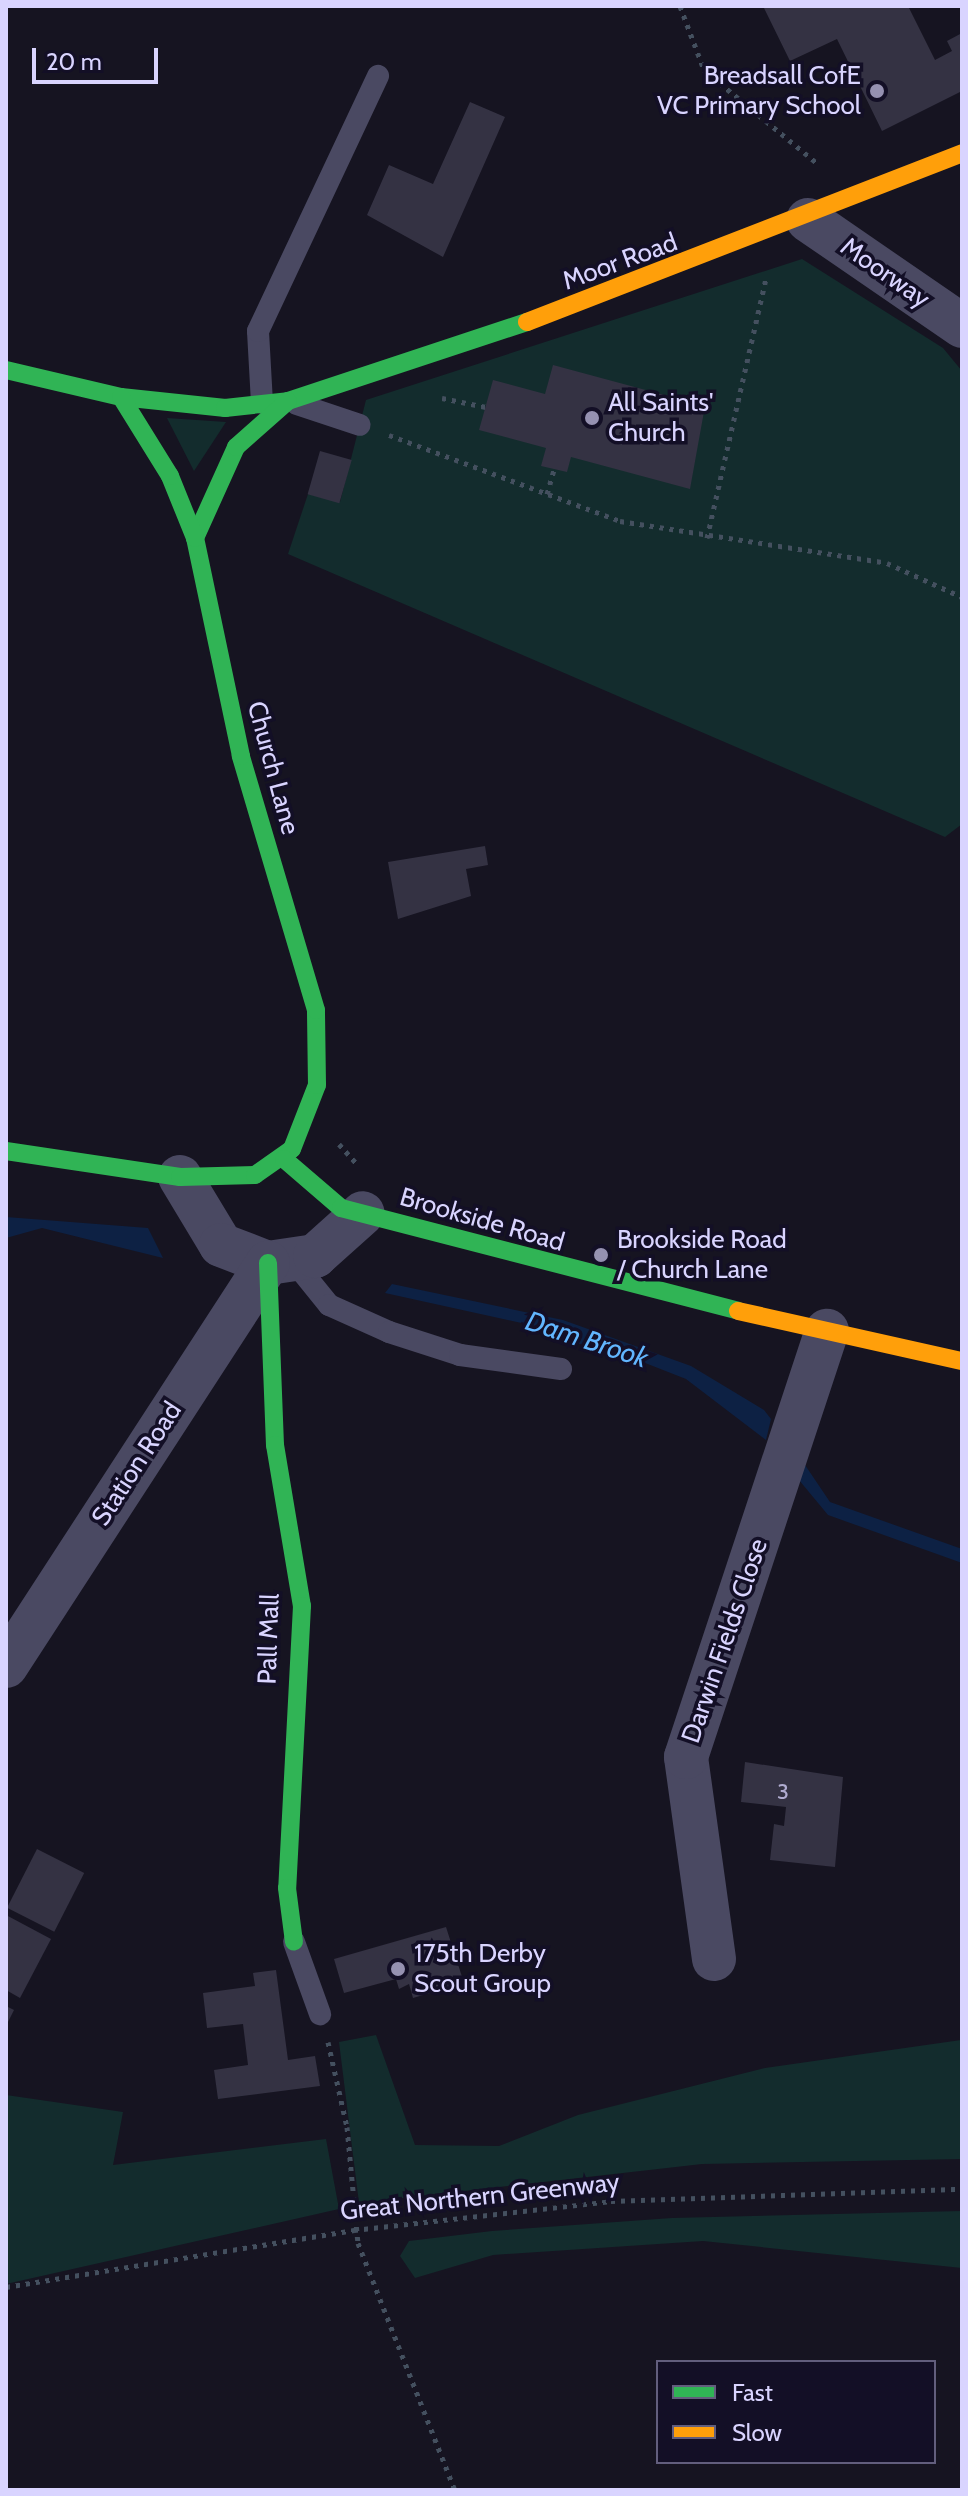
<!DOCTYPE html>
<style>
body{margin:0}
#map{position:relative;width:968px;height:2496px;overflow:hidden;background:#161421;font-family:Cabin,sans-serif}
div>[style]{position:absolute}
.green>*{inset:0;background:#132c2d}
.water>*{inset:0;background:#0d2144}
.building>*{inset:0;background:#343243;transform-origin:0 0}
.path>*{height:5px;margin-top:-2.5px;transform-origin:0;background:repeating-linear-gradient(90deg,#44505f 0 4px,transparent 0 10px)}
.lane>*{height:22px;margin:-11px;padding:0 11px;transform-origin:11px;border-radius:11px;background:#4a4962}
.street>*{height:44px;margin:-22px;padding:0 22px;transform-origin:22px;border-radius:22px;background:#4a4962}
.fast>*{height:18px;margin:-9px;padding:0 9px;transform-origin:9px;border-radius:9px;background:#30b455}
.slow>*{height:18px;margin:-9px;padding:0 9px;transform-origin:9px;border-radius:9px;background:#ff9f0a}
.dots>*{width:22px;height:22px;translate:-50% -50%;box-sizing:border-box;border:4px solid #130f26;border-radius:50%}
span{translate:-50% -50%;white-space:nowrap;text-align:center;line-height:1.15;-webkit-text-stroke:7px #130f26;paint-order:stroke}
.number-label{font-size:22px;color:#b0acd0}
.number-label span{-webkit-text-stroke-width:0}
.poi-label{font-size:26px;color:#d9d4ff}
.right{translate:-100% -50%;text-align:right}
.left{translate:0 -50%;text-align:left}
.street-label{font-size:26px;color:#d9d4ff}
.water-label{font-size:28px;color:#62b6ff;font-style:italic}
.frame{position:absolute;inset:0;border:8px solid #d9d4ff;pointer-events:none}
.legend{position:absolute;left:656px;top:2360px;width:280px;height:104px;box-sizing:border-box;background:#130f26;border:2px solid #625e7d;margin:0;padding:10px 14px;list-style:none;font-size:24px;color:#d9d4ff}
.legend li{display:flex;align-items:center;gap:16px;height:40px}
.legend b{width:40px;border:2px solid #625e7d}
.scale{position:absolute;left:32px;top:48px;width:126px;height:36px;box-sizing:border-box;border:4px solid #d9d4ff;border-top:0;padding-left:10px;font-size:24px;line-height:28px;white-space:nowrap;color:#d9d4ff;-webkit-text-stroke:6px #130f26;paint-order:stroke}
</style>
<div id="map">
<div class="green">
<i style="clip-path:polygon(802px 259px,943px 348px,962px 371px,962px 824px,945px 837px,288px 554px,308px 494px,340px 502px,366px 400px)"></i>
<i style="clip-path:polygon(167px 418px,226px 422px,194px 471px)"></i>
<i style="clip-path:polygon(962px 2029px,962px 2159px,702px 2164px,359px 2203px,339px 2042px,376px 2035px,415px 2145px,499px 2146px,578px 2115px,765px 2068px,961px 2040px)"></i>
<i style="clip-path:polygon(6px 2095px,123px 2112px,113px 2165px,326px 2139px,339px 2209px,6px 2284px)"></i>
<i style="clip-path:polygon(962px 2211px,962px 2268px,703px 2241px,493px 2255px,415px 2278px,400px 2256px,409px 2241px,492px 2231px,672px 2218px)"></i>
</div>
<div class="water">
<i style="clip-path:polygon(6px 1217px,148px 1228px,163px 1258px,42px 1228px,6px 1238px)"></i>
<i style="clip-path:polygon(392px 1284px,563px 1320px,691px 1366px,764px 1410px,771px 1419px,766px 1440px,686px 1379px,612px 1350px,569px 1342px,571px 1334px,385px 1293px)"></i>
<i style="clip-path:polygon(801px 1459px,830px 1502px,962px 1549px,962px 1563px,828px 1515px,794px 1474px)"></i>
</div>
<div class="building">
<i style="clip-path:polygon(763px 6px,908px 6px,935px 60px,952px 51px,947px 41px,962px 33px,962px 91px,882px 131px,837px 39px,790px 61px)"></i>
<i style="clip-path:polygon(470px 102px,505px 117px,443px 257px,367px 215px,389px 165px,433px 184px)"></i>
<i style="clip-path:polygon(553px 365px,705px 406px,690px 489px,571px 457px,567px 472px,541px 466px,546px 448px,479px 430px,493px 380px,545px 394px)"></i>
<i style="left:320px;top:451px;width:33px;height:45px;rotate:16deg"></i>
<i style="clip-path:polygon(485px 846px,488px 865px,466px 869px,471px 896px,398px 919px,388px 862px)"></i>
<i style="clip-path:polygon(745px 1762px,843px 1777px,835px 1867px,770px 1860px,774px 1824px,784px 1826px,786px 1807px,741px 1802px)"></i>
<i style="left:37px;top:1849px;width:53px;height:66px;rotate:27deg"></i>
<i style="clip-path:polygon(6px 1915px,51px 1939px,20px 1998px,6px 1990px)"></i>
<i style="clip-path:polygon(446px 1927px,464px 1983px,413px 1998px,409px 1984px,399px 1989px,396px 1979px,344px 1993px,334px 1959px)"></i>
<i style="clip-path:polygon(276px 1970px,288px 2060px,315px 2056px,320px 2086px,218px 2099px,214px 2070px,248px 2065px,243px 2024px,207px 2028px,203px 1993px,255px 1986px,253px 1973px)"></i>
<i style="clip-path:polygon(6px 2006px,14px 2010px,6px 2026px)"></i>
</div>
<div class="path">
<i style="left:680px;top:6px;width:68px;rotate:69.4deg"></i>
<i style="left:704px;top:70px;width:146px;rotate:39.5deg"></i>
<i style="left:442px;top:398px;width:45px;rotate:11.6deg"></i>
<i style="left:389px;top:435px;width:246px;rotate:20.4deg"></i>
<i style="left:620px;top:521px;width:270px;rotate:8.9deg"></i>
<i style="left:887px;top:563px;width:82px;rotate:24.4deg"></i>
<i style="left:547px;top:494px;width:26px;rotate:-74deg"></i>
<i style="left:707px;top:538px;width:267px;rotate:-77.2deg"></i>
<i style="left:339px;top:1144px;width:25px;rotate:48deg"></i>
<i style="left:328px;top:2042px;width:87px;rotate:77.4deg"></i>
<i style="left:347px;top:2127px;width:117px;rotate:84.6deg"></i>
<i style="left:358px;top:2243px;width:265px;rotate:68.6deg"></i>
<i style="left:6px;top:2287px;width:353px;rotate:-9.3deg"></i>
<i style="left:354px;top:2230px;width:259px;rotate:-6.4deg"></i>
<i style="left:611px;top:2201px;width:351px;rotate:-2deg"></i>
</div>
<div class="lane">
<i style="left:262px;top:403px;width:72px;rotate:-93.2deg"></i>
<i style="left:258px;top:331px;width:282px;rotate:-64.8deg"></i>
<i style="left:297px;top:404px;width:66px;rotate:18.4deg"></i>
<i style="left:295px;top:1263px;width:54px;rotate:51deg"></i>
<i style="left:329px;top:1305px;width:66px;rotate:24.2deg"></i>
<i style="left:389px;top:1332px;width:75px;rotate:17.9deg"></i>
<i style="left:460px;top:1355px;width:102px;rotate:7.9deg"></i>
<i style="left:294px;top:1942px;width:77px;rotate:70.1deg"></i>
</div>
<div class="street">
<i style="left:808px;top:220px;width:187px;rotate:34.5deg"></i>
<i style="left:180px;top:1177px;width:79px;rotate:58.9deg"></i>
<i style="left:221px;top:1245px;width:50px;rotate:21deg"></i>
<i style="left:268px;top:1263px;width:48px;rotate:-8.5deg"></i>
<i style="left:315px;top:1256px;width:64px;rotate:-41.9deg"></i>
<i style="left:6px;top:1666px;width:481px;rotate:-57deg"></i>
<i style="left:714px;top:1959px;width:204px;rotate:-97.9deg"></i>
<i style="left:686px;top:1757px;width:449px;rotate:-71.7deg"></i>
</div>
<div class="fast">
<i style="left:6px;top:370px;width:118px;rotate:13.2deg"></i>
<i style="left:121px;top:397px;width:105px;rotate:6deg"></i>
<i style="left:225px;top:408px;width:63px;rotate:-6.3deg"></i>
<i style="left:288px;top:401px;width:252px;rotate:-18.3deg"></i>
<i style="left:195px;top:538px;width:100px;rotate:-65.7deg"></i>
<i style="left:236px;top:447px;width:69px;rotate:-41.5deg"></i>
<i style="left:6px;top:1151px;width:176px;rotate:8.5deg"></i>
<i style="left:180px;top:1177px;width:75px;rotate:-1.5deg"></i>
<i style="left:255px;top:1175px;width:45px;rotate:-35.1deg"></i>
<i style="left:292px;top:1149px;width:69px;rotate:-68.7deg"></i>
<i style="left:317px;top:1085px;width:75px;rotate:-90.8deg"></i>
<i style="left:316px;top:1010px;width:265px;rotate:-106.5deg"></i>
<i style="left:241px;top:756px;width:223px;rotate:-101.9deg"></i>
<i style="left:195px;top:538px;width:67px;rotate:-112deg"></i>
<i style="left:170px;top:476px;width:93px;rotate:-121.8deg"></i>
<i style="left:284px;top:1159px;width:75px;rotate:40.7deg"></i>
<i style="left:341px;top:1208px;width:410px;rotate:14.5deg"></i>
<i style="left:268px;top:1263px;width:182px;rotate:87.8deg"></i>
<i style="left:275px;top:1445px;width:163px;rotate:80.5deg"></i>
<i style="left:302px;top:1606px;width:282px;rotate:93deg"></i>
<i style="left:287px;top:1888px;width:54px;rotate:82.6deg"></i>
</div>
<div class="slow">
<i style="left:527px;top:322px;width:467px;rotate:-21.2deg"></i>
<i style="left:738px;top:1311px;width:230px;rotate:12.6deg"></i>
</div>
<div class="dots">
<i style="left:877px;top:91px;background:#9591b1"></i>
<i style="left:592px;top:418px;background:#9591b1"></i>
<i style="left:601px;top:1255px;background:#9591b1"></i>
<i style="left:398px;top:1969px;background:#9591b1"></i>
</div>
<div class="number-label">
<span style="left:783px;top:1792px">3</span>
</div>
<div class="poi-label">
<span class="right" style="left:861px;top:91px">Breadsall CofE<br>VC Primary School</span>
<span class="left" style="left:608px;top:418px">All Saints'<br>Church</span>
<span class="left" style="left:617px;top:1255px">Brookside Road<br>/ Church Lane</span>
<span class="left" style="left:414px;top:1969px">175th Derby<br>Scout Group</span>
</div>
<div class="street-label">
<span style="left:620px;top:262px;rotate:-20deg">Moor Road</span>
<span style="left:885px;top:273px;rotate:35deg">Moorway</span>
<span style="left:273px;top:768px;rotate:75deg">Church Lane</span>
<span style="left:482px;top:1220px;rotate:16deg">Brookside Road</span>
<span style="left:137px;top:1464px;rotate:-57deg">Station Road</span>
<span style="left:269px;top:1639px;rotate:-88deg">Pall Mall</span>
<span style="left:725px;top:1641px;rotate:-71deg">Darwin Fields Close</span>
<span style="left:480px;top:2197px;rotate:-6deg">Great Northern Greenway</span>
</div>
<div class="water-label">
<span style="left:587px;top:1339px;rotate:18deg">Dam Brook</span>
</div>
<div class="frame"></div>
<ul class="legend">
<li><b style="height:10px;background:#30b455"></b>Fast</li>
<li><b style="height:10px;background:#ff9f0a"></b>Slow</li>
</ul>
<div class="scale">20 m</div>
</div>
